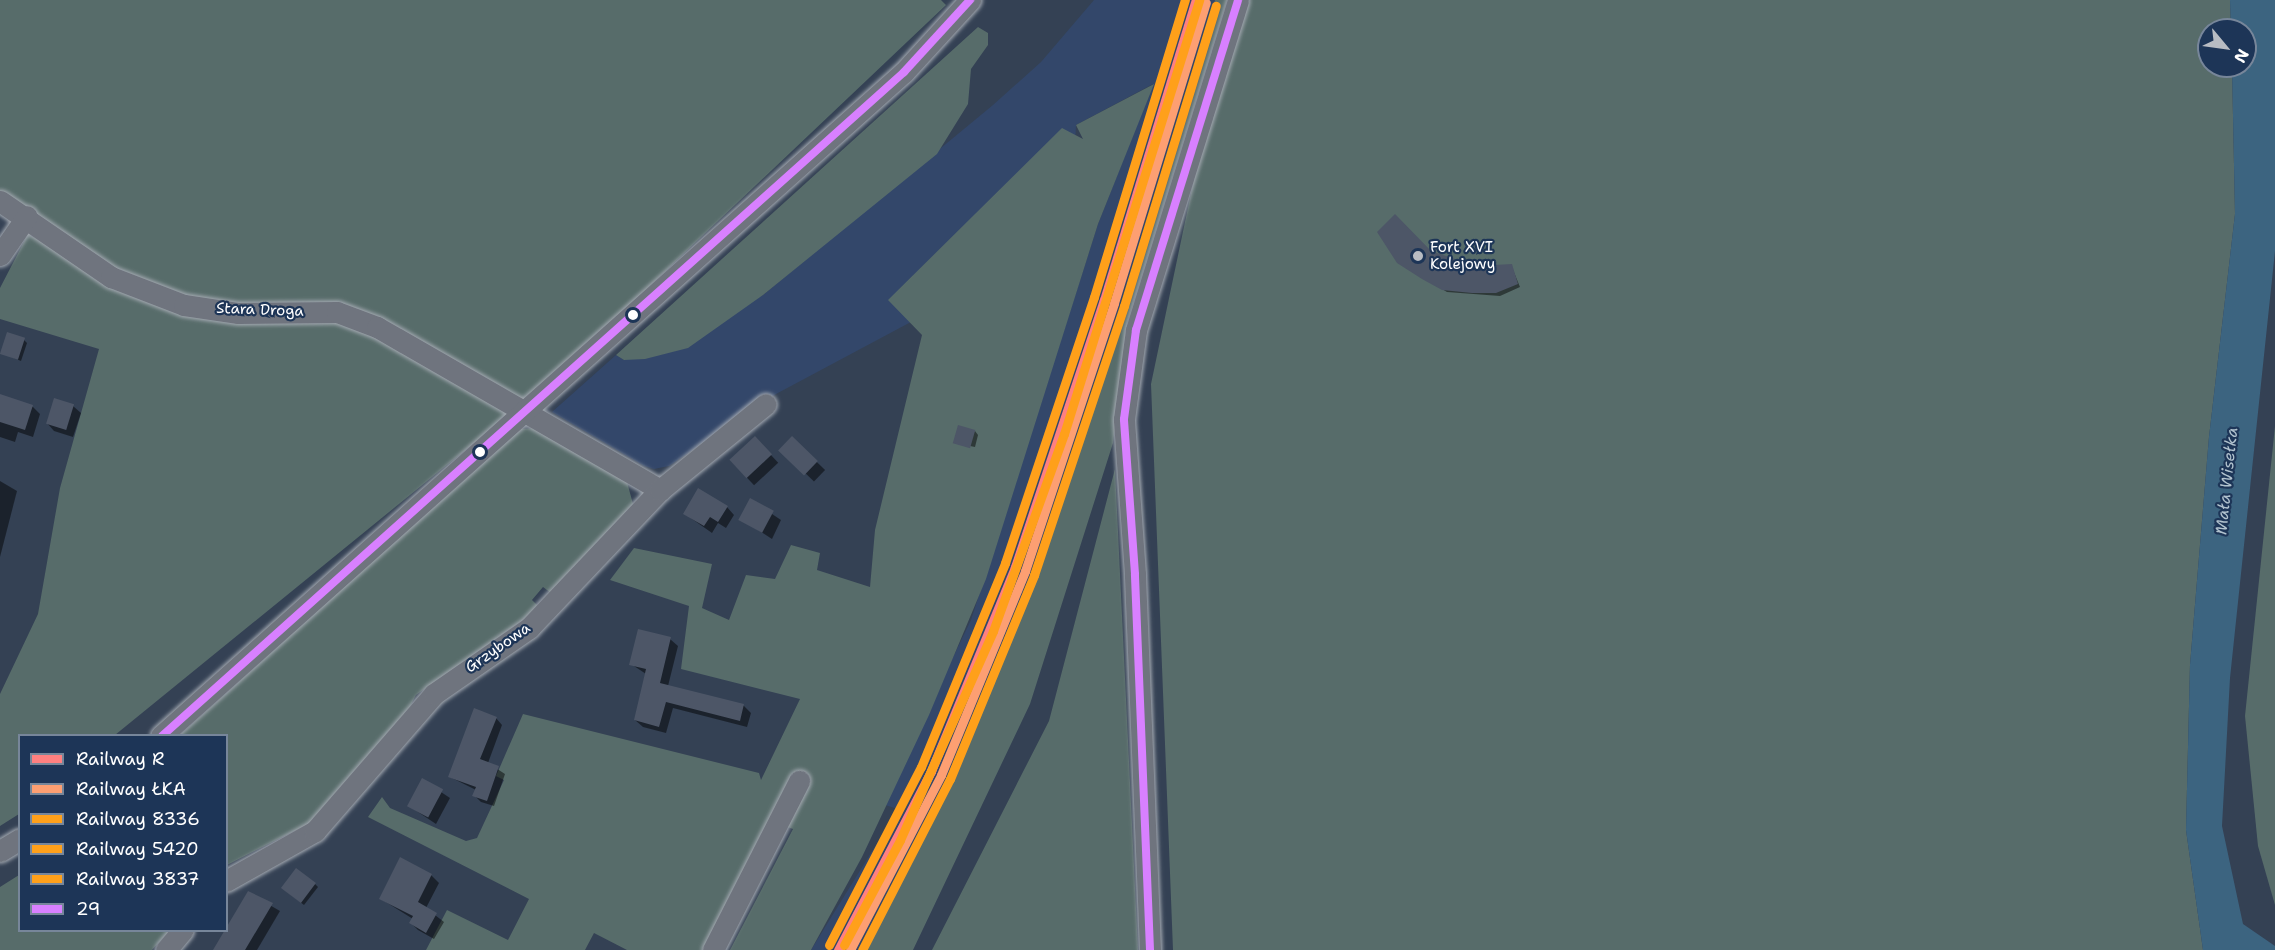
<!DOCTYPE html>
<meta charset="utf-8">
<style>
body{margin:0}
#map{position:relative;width:2275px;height:950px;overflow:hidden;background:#344154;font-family:"Shantell Sans",sans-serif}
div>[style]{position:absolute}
.built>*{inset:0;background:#33476a}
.green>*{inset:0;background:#576c6a}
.water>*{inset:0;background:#3c6480}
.shadow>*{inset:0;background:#0007;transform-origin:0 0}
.building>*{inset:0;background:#4d5667;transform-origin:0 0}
.roads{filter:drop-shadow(0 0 2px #a4aab2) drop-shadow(0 0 2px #a4aab2)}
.minor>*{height:21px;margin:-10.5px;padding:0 10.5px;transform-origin:10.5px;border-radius:10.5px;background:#6f747e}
.bus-1>*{height:8px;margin:-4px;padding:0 4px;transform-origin:4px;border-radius:4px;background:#d880ff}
.rail-1>*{height:9px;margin:-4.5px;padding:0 4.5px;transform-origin:4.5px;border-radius:4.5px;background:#ff8080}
.rail-2>*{height:9px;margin:-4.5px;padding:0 4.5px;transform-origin:4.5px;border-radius:4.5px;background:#fd9f72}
.rail-3>*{height:9px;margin:-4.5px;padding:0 4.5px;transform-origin:4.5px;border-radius:4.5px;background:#ffa01a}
.rail-4>*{height:9px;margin:-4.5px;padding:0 4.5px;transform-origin:4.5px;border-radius:4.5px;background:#ffa01a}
.rail-5>*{height:9px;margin:-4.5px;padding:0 4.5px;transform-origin:4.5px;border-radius:4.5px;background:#ffa01a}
.dots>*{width:16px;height:16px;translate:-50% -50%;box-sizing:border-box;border:3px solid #1d3557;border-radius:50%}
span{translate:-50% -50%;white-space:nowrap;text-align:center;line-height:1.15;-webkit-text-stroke:4.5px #1d3557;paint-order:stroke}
.poi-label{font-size:15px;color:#fff}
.left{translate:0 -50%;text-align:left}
.street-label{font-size:15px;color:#fff}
.water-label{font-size:16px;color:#b1c2ce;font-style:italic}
.legend{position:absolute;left:18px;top:734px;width:210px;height:198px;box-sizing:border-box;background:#1d3557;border:2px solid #77869a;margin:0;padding:8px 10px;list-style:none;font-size:18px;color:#fff}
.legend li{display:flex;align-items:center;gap:12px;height:30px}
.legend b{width:30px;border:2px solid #77869a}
.north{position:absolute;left:2197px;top:18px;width:60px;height:60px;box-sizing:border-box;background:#1d3557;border:2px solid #77869a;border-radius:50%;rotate:119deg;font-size:16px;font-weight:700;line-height:24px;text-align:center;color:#fff}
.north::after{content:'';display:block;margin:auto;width:21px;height:27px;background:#b8bcc3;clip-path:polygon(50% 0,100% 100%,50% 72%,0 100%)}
</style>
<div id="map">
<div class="built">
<i style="clip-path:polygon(1094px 0,1220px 0,1034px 608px,868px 950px,811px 950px,898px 809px,882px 804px,971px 620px,1098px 224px,1153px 84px,1076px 125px,1074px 166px,924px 315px,776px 394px,669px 466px,654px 469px,644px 466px,552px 412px,616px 355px,624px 360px,763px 295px,993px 105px,1041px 62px)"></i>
</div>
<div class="green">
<i style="clip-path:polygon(0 0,941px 0,946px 5px,544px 386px,115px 735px,20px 736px,19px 814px,0 826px,0 694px,38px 614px,60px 488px,99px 349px,0 319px,0 288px,28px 234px,116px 288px,0 192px)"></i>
<i style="clip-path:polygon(1215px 0,1227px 0,1127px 323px,1113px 443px,1030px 704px,913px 950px,859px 950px,930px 814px,981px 703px,1038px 563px,1084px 431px)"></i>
<i style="clip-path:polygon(1249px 0,2230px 0,2231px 30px,2209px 30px,2209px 66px,2232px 66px,2235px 214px,2209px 437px,2190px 665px,2186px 830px,2203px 950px,1173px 950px,1151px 384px,1202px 141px)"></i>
<i style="clip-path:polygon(978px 27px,988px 33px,988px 45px,971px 69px,968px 104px,937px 154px,763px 295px,688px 348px,645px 359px,624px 360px,616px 355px)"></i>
<i style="clip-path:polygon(1154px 84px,1098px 224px,986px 579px,929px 715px,862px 857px,811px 950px,730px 950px,793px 829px,771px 821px,703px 950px,627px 950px,594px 933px,585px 950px,426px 950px,447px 910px,508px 940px,529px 899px,368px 817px,382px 797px,390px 808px,466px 841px,477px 838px,504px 780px,496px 776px,523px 714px,759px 773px,761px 780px,800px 699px,681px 669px,689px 606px,610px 580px,634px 548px,712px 564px,702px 608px,729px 620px,746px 575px,775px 579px,791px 545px,820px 553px,817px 570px,870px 587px,875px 530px,922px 335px,888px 300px,1062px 128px,1083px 139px,1076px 125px)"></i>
<i style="clip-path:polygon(2275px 426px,2275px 905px,2258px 846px,2245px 716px)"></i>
<i style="clip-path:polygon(537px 428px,627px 482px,633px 504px,551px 593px,543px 587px,532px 600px,540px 608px,416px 695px,401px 724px,316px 820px,227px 865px,226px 736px,179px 736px,519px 429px)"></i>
<i style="clip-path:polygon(1115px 469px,1138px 950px,932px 950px,1049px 721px)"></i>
<i style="clip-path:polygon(19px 875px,20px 930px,169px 931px,152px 950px,0 950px,0 887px)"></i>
</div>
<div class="water">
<i style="clip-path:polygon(2230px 0,2275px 0,2275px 251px,2230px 678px,2222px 826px,2243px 924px,2275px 946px,2275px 950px,2203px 950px,2186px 830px,2190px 665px,2209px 437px,2235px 214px,2232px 66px,2245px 66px,2245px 30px,2231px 30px)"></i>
</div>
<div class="shadow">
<i style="clip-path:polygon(1430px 252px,1476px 268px,1511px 265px,1520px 287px,1500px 296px,1447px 292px,1403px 266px)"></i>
<i style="clip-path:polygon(24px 340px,27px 343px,21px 361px,2px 353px)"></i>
<i style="clip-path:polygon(0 396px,33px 407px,40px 414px,33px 437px,18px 432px,15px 442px,0 437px)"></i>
<i style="clip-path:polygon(55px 400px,73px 406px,81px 413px,73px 437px,54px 431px,47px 423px)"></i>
<i style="clip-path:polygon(975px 431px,978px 435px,975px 447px,955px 443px)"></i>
<i style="left:755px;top:438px;width:34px;height:33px;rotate:47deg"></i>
<i style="left:792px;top:438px;width:46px;height:16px;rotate:44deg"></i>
<i style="clip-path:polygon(0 481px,17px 491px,0 557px)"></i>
<i style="clip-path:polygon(751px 500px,781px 520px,772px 539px,741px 519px)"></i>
<i style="clip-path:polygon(727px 507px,734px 515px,726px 528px,718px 523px,712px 533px,685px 514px)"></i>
<i style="clip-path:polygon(670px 639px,678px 646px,668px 686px,744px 706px,751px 713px,747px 727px,673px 708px,666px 733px,643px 727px,635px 720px,646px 674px,631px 664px)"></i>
<i style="clip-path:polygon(496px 718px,502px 725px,488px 763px,505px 774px,494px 806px,481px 802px,474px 795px,476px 790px,450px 777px)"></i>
<i style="clip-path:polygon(423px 780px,450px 798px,436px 824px,409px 806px)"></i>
<i style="clip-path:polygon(431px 875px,439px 883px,426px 908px,444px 922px,434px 939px,418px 930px,411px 923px,413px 919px,381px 899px)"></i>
<i style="clip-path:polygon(315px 884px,318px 887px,304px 905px,286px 891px)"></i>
<i style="clip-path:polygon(249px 893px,280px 911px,257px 950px,215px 950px)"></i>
</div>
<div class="building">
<i style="clip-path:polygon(1395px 214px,1431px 251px,1476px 266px,1512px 264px,1518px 284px,1496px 293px,1472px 293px,1442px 290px,1422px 279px,1397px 263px,1377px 232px)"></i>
<i style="left:7px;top:332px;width:19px;height:23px;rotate:18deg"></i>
<i style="clip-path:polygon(0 394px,33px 405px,25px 430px,0 422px)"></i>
<i style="left:54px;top:398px;width:21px;height:27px;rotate:17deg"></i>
<i style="left:958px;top:425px;width:18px;height:19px;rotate:16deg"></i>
<i style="left:755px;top:436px;width:25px;height:35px;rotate:47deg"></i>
<i style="left:792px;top:436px;width:36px;height:20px;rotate:44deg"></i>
<i style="clip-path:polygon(698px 488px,728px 506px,718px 522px,710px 517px,704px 526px,683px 514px)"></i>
<i style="left:750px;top:498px;width:27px;height:25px;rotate:28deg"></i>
<i style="clip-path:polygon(638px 629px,671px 637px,660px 683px,744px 704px,740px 721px,666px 702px,659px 727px,634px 720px,646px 669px,629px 665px)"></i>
<i style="clip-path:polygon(474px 708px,497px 717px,480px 759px,499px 766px,487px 801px,472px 796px,476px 787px,448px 777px)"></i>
<i style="left:422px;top:778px;width:24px;height:32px;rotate:28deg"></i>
<i style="clip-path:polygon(400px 857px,432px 874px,418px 902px,437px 913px,426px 933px,409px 923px,413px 916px,379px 899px)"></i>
<i style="left:296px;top:868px;width:25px;height:25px;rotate:37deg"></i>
<i style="clip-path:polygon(248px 891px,273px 903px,245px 950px,213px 950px)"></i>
</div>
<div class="roads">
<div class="minor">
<i style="left:0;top:201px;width:135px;rotate:34.4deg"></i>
<i style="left:111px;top:277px;width:78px;rotate:21deg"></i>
<i style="left:184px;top:305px;width:55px;rotate:8.4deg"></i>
<i style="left:238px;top:313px;width:99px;rotate:-0.6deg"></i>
<i style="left:337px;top:312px;width:43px;rotate:20.6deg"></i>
<i style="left:377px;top:327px;width:327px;rotate:29.9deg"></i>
<i style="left:0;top:255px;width:47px;rotate:-55.3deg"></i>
<i style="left:161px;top:736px;width:996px;rotate:-41.79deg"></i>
<i style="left:904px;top:72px;width:98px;rotate:-47.5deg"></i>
<i style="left:0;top:851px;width:23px;rotate:-31deg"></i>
<i style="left:226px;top:881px;width:102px;rotate:-29.3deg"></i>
<i style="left:315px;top:831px;width:181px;rotate:-49deg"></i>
<i style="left:434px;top:694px;width:116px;rotate:-34.8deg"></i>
<i style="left:529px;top:628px;width:190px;rotate:-46.5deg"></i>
<i style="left:660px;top:490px;width:136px;rotate:-39.1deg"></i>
<i style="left:166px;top:950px;width:26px;rotate:-50deg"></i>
<i style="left:713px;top:950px;width:190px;rotate:-63deg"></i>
<i style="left:1150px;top:950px;width:376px;rotate:-92.3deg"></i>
<i style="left:1135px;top:574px;width:155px;rotate:-94.1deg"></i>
<i style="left:1124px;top:419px;width:90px;rotate:-82.3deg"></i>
<i style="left:1136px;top:330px;width:345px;rotate:-72.8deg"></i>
</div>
</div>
<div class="bus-1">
<i style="left:162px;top:736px;width:996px;rotate:-41.82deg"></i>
<i style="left:904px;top:72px;width:98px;rotate:-47.5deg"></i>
<i style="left:1150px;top:950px;width:376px;rotate:-92.3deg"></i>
<i style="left:1135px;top:574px;width:155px;rotate:-94.1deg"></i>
<i style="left:1124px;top:419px;width:90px;rotate:-82.3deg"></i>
<i style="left:1136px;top:330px;width:345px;rotate:-72.8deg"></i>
</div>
<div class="rail-1">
<i style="left:838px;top:950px;width:202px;rotate:-62.5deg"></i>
<i style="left:931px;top:771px;width:221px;rotate:-67.6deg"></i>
<i style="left:1015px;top:567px;width:281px;rotate:-71.6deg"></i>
<i style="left:1104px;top:300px;width:314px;rotate:-73deg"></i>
</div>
<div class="rail-2">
<i style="left:850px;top:950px;width:197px;rotate:-62.5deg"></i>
<i style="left:941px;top:775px;width:221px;rotate:-67.6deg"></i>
<i style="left:1025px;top:571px;width:282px;rotate:-71.6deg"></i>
<i style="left:1114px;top:303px;width:314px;rotate:-73deg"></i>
</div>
<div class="rail-3">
<i style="left:829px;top:945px;width:200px;rotate:-62.7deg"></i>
<i style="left:921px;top:767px;width:221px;rotate:-67.6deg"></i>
<i style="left:1005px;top:563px;width:280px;rotate:-71.5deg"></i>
<i style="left:1094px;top:297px;width:311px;rotate:-73deg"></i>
</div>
<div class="rail-4">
<i style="left:862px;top:950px;width:192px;rotate:-62.8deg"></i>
<i style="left:950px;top:779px;width:221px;rotate:-67.6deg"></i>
<i style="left:1034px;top:575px;width:284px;rotate:-71.5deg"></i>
<i style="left:1124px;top:306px;width:314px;rotate:-73deg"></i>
</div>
<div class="rail-5">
<i style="left:844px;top:945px;width:119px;rotate:-61.9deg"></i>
<i style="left:900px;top:840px;width:229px;rotate:-66deg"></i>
<i style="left:993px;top:631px;width:209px;rotate:-70.2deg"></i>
<i style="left:1064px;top:434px;width:455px;rotate:-72.7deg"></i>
</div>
<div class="dots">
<i style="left:1418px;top:256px;background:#b8bcc3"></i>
<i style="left:633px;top:315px;background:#fff"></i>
<i style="left:480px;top:452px;background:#fff"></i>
</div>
<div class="poi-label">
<span class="left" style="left:1430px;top:256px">Fort XVI<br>Kolejowy</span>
</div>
<div class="street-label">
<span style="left:260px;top:310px;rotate:2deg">Stara Droga</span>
<span style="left:498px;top:648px;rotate:-35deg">Grzybowa</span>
</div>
<div class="water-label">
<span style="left:2227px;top:481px;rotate:-84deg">Mała Wisełka</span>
</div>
<ul class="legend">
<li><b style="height:8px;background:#ff8080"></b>Railway R</li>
<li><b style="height:8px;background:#fd9f72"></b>Railway ŁKA</li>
<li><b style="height:8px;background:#ffa01a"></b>Railway 8336</li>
<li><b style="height:8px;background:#ffa01a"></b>Railway 5420</li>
<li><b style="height:8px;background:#ffa01a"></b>Railway 3837</li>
<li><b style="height:8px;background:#d880ff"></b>29</li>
</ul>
<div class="north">N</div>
</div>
